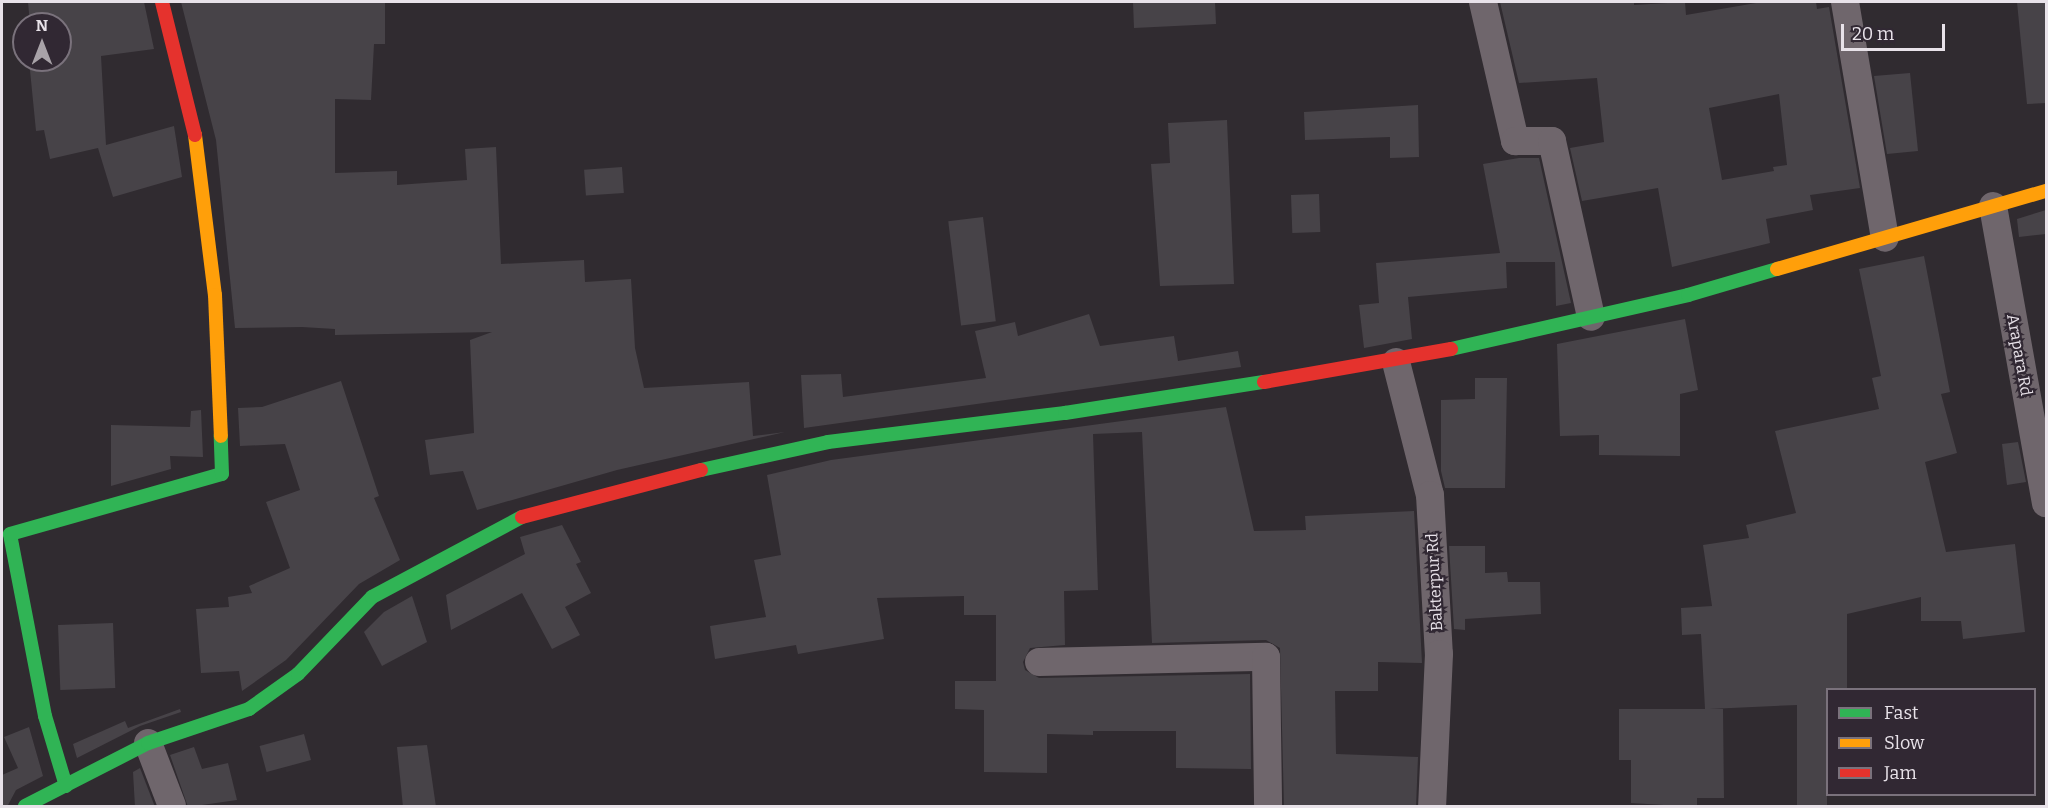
<!DOCTYPE html>
<style>
body{margin:0}
#map{position:relative;width:2048px;height:808px;overflow:hidden;background:#302b30;font-family:Bitter,serif}
div>[style]{position:absolute}
.building>*{inset:0;background:#474348;transform-origin:0 0}
.street>*{height:28px;margin:-14px;padding:0 14px;transform-origin:14px;border-radius:14px;background:#6f666c}
.fast>*{height:14px;margin:-7px;padding:0 7px;transform-origin:7px;border-radius:7px;background:#30b455}
.slow>*{height:14px;margin:-7px;padding:0 7px;transform-origin:7px;border-radius:7px;background:#ff9f0a}
.jam>*{height:14px;margin:-7px;padding:0 7px;transform-origin:7px;border-radius:7px;background:#e5322d}
span{translate:-50% -50%;white-space:nowrap;text-align:center;line-height:1.15;-webkit-text-stroke:4.5px #312833;paint-order:stroke}
.street-label{font-size:16px;color:#e8e2e9}
.frame{position:absolute;inset:0;border:3px solid #e8e2e9;pointer-events:none}
.legend{position:absolute;left:1826px;top:688px;width:210px;height:108px;box-sizing:border-box;background:#312833;border:2px solid #7a727c;margin:0;padding:8px 10px;list-style:none;font-size:18px;color:#e8e2e9}
.legend li{display:flex;align-items:center;gap:12px;height:30px}
.legend b{width:30px;border:2px solid #7a727c}
.north{position:absolute;left:12px;top:12px;width:60px;height:60px;box-sizing:border-box;background:#312833;border:2px solid #7a727c;border-radius:50%;rotate:0deg;font-size:16px;font-weight:700;line-height:24px;text-align:center;color:#e8e2e9}
.north::after{content:'';display:block;margin:auto;width:21px;height:27px;background:#a8a2a8;clip-path:polygon(50% 0,100% 100%,50% 72%,0 100%)}
.scale{position:absolute;left:1841px;top:24px;width:104px;height:27px;box-sizing:border-box;border:3px solid #e8e2e9;border-top:0;padding-left:8px;font-size:18px;line-height:21px;white-space:nowrap;color:#e8e2e9;-webkit-text-stroke:4px #312833;paint-order:stroke}
</style>
<div id="map">
<div class="building">
<i style="clip-path:polygon(28px 2px,144px 2px,154px 49px,101px 56px,106px 145px,174px 126px,182px 177px,113px 197px,98px 148px,50px 159px,44px 130px,36px 131px,29px 60px,60px 60px,60px 24px,30px 24px)"></i>
<i style="clip-path:polygon(181px 2px,385px 2px,385px 44px,374px 44px,371px 100px,335px 99px,335px 173px,397px 171px,397px 185px,467px 180px,465px 149px,496px 147px,501px 264px,584px 260px,585px 282px,631px 279px,635px 348px,644px 388px,749px 382px,753px 436px,785px 432px,617px 470px,477px 510px,463px 471px,430px 475px,425px 440px,474px 433px,470px 340px,492px 332px,335px 335px,335px 329px,302px 327px,235px 328px,216px 140px)"></i>
<i style="clip-path:polygon(1133px 2px,1215px 2px,1216px 24px,1134px 28px)"></i>
<i style="clip-path:polygon(evenodd,1500px 2px,1634px 2px,1634px 5px,1685px 2px,1686px 15px,1762px 2px,1816px 2px,1817px 9px,1829px 7px,1860px 188px,1810px 195px,1813px 210px,1766px 219px,1770px 243px,1672px 267px,1658px 188px,1582px 201px,1570px 148px,1604px 142px,1597px 78px,1519px 83px,1500px 2px,1779px 94px,1787px 165px,1773px 167px,1774px 171px,1722px 180px,1709px 108px,1779px 94px)"></i>
<i style="clip-path:polygon(2017px 2px,2046px 2px,2046px 103px,2027px 104px)"></i>
<i style="clip-path:polygon(1910px 73px,1918px 151px,1887px 154px,1874px 76px)"></i>
<i style="clip-path:polygon(1418px 105px,1419px 157px,1390px 158px,1390px 137px,1305px 140px,1304px 112px)"></i>
<i style="clip-path:polygon(1227px 120px,1234px 284px,1160px 286px,1151px 164px,1170px 163px,1168px 123px)"></i>
<i style="clip-path:polygon(1519px 158px,1539px 158px,1571px 303px,1556px 306px,1555px 262px,1506px 262px,1507px 288px,1408px 297px,1412px 339px,1364px 348px,1359px 305px,1379px 303px,1376px 263px,1500px 253px,1483px 164px)"></i>
<i style="left:622px;top:167px;width:26px;height:38px;rotate:86deg"></i>
<i style="left:1319px;top:194px;width:38px;height:28px;rotate:88deg"></i>
<i style="clip-path:polygon(2046px 210px,2046px 234px,2019px 237px,2017px 219px)"></i>
<i style="left:983px;top:217px;width:105px;height:35px;rotate:83deg"></i>
<i style="clip-path:polygon(1924px 256px,1950px 392px,1941px 394px,1957px 453px,1925px 462px,1946px 552px,2015px 544px,2025px 632px,1963px 639px,1961px 621px,1921px 621px,1921px 597px,1847px 614px,1847px 690px,1827px 690px,1827px 807px,1797px 807px,1797px 705px,1709px 709px,1723px 709px,1724px 798px,1697px 798px,1697px 807px,1631px 803px,1631px 760px,1619px 760px,1619px 709px,1705px 709px,1701px 634px,1682px 635px,1681px 608px,1712px 606px,1703px 545px,1749px 538px,1746px 525px,1796px 513px,1775px 431px,1879px 409px,1872px 378px,1881px 376px,1859px 269px)"></i>
<i style="clip-path:polygon(1089px 314px,1100px 346px,1174px 336px,1178px 361px,1238px 351px,1241px 367px,804px 428px,801px 375px,841px 374px,843px 397px,986px 378px,975px 331px,1015px 322px,1018px 336px)"></i>
<i style="clip-path:polygon(1685px 319px,1698px 390px,1680px 394px,1680px 456px,1599px 455px,1599px 435px,1560px 436px,1557px 344px)"></i>
<i style="clip-path:polygon(1475px 378px,1507px 378px,1505px 488px,1445px 488px,1441px 471px,1441px 400px,1475px 399px)"></i>
<i style="clip-path:polygon(341px 381px,379px 496px,374px 498px,400px 560px,359px 584px,286px 660px,242px 691px,239px 671px,201px 673px,196px 609px,229px 607px,228px 597px,252px 593px,249px 586px,290px 568px,266px 502px,300px 490px,285px 444px,240px 446px,238px 408px,262px 407px)"></i>
<i style="clip-path:polygon(1226px 407px,1254px 531px,1306px 530px,1305px 516px,1414px 511px,1422px 663px,1378px 662px,1378px 691px,1335px 691px,1336px 754px,1418px 757px,1416px 807px,1284px 807px,1280px 648px,1266px 640px,1152px 643px,1142px 432px,1093px 434px,1098px 590px,1064px 591px,1065px 645px,1030px 648px,1023px 662px,1025px 670px,1039px 678px,1250px 674px,1251px 769px,1176px 768px,1176px 731px,1093px 731px,1093px 735px,1047px 734px,1047px 773px,984px 772px,984px 710px,955px 709px,955px 681px,996px 681px,996px 615px,964px 615px,964px 596px,877px 598px,884px 639px,798px 654px,796px 645px,715px 659px,710px 626px,766px 617px,754px 560px,781px 555px,767px 475px,831px 460px)"></i>
<i style="clip-path:polygon(201px 410px,203px 457px,170px 456px,171px 469px,111px 486px,111px 425px,190px 427px,191px 411px)"></i>
<i style="clip-path:polygon(2018px 442px,2026px 482px,2007px 485px,2002px 444px)"></i>
<i style="clip-path:polygon(562px 525px,581px 562px,576px 564px,591px 593px,565px 607px,580px 635px,552px 649px,522px 593px,451px 630px,446px 595px,525px 554px,520px 537px)"></i>
<i style="clip-path:polygon(1449px 546px,1485px 546px,1485px 573px,1507px 572px,1508px 582px,1540px 582px,1541px 614px,1465px 619px,1465px 630px,1454px 629px)"></i>
<i style="clip-path:polygon(412px 596px,427px 642px,382px 666px,364px 632px,384px 612px)"></i>
<i style="left:113px;top:623px;width:65px;height:55px;rotate:88deg"></i>
<i style="clip-path:polygon(180px 709px,181px 712px,140px 726px,77px 758px,73px 744px,125px 721px,128px 728px)"></i>
<i style="clip-path:polygon(29px 727px,43px 776px,16px 790px,7px 807px,2px 807px,2px 775px,18px 768px,4px 737px)"></i>
<i style="left:304px;top:734px;width:27px;height:46px;rotate:75deg"></i>
<i style="clip-path:polygon(427px 745px,436px 807px,403px 807px,397px 747px)"></i>
<i style="clip-path:polygon(194px 747px,202px 769px,228px 763px,237px 800px,188px 807px,170px 755px)"></i>
<i style="clip-path:polygon(140px 768px,155px 807px,135px 807px,133px 772px)"></i>
</div>
<div class="street">
<i style="left:1483px;top:2px;width:143px;rotate:77deg"></i>
<i style="left:1515px;top:141px;width:37px"></i>
<i style="left:1552px;top:141px;width:180px;rotate:77.5deg"></i>
<i style="left:1845px;top:2px;width:239px;rotate:80.4deg"></i>
<i style="left:1993px;top:206px;width:302px;rotate:79.9deg"></i>
<i style="left:1396px;top:362px;width:137px;rotate:75.7deg"></i>
<i style="left:1430px;top:495px;width:159px;rotate:86.8deg"></i>
<i style="left:1439px;top:654px;width:152px;rotate:92.6deg"></i>
<i style="left:1039px;top:662px;width:227px;rotate:-1.3deg"></i>
<i style="left:1266px;top:657px;width:149px;rotate:89.2deg"></i>
<i style="left:148px;top:743px;width:67px;rotate:69.1deg"></i>
</div>
<div class="fast">
<i style="left:1451px;top:349px;width:243px;rotate:-12.8deg"></i>
<i style="left:1688px;top:295px;width:93px;rotate:-16.3deg"></i>
<i style="left:701px;top:470px;width:130px;rotate:-12.4deg"></i>
<i style="left:828px;top:442px;width:239px;rotate:-7deg"></i>
<i style="left:1065px;top:413px;width:201px;rotate:-8.9deg"></i>
<i style="left:66px;top:786px;width:73px;rotate:-106.7deg"></i>
<i style="left:45px;top:716px;width:185px;rotate:-100.9deg"></i>
<i style="left:10px;top:534px;width:220px;rotate:-15.8deg"></i>
<i style="left:222px;top:474px;width:38px;rotate:-92deg"></i>
<i style="left:25px;top:806px;width:138px;rotate:-27.1deg"></i>
<i style="left:148px;top:743px;width:107px;rotate:-18.6deg"></i>
<i style="left:249px;top:709px;width:60px;rotate:-35.5deg"></i>
<i style="left:298px;top:674px;width:107px;rotate:-46.1deg"></i>
<i style="left:372px;top:597px;width:170px;rotate:-28.1deg"></i>
</div>
<div class="slow">
<i style="left:195px;top:135px;width:161px;rotate:82.9deg"></i>
<i style="left:215px;top:295px;width:141px;rotate:87.6deg"></i>
<i style="left:1777px;top:269px;width:280px;rotate:-16.2deg"></i>
</div>
<div class="jam">
<i style="left:162px;top:2px;width:137px;rotate:76.1deg"></i>
<i style="left:1264px;top:382px;width:190px;rotate:-10deg"></i>
<i style="left:522px;top:517px;width:185px;rotate:-14.7deg"></i>
</div>
<div class="street-label">
<span style="left:2019px;top:355px;rotate:80deg">Arapara Rd</span>
<span style="left:1435px;top:582px;rotate:-93deg">Bakterpur Rd</span>
</div>
<div class="frame"></div>
<ul class="legend">
<li><b style="height:8px;background:#30b455"></b>Fast</li>
<li><b style="height:8px;background:#ff9f0a"></b>Slow</li>
<li><b style="height:8px;background:#e5322d"></b>Jam</li>
</ul>
<div class="north">N</div>
<div class="scale">20 m</div>
</div>
